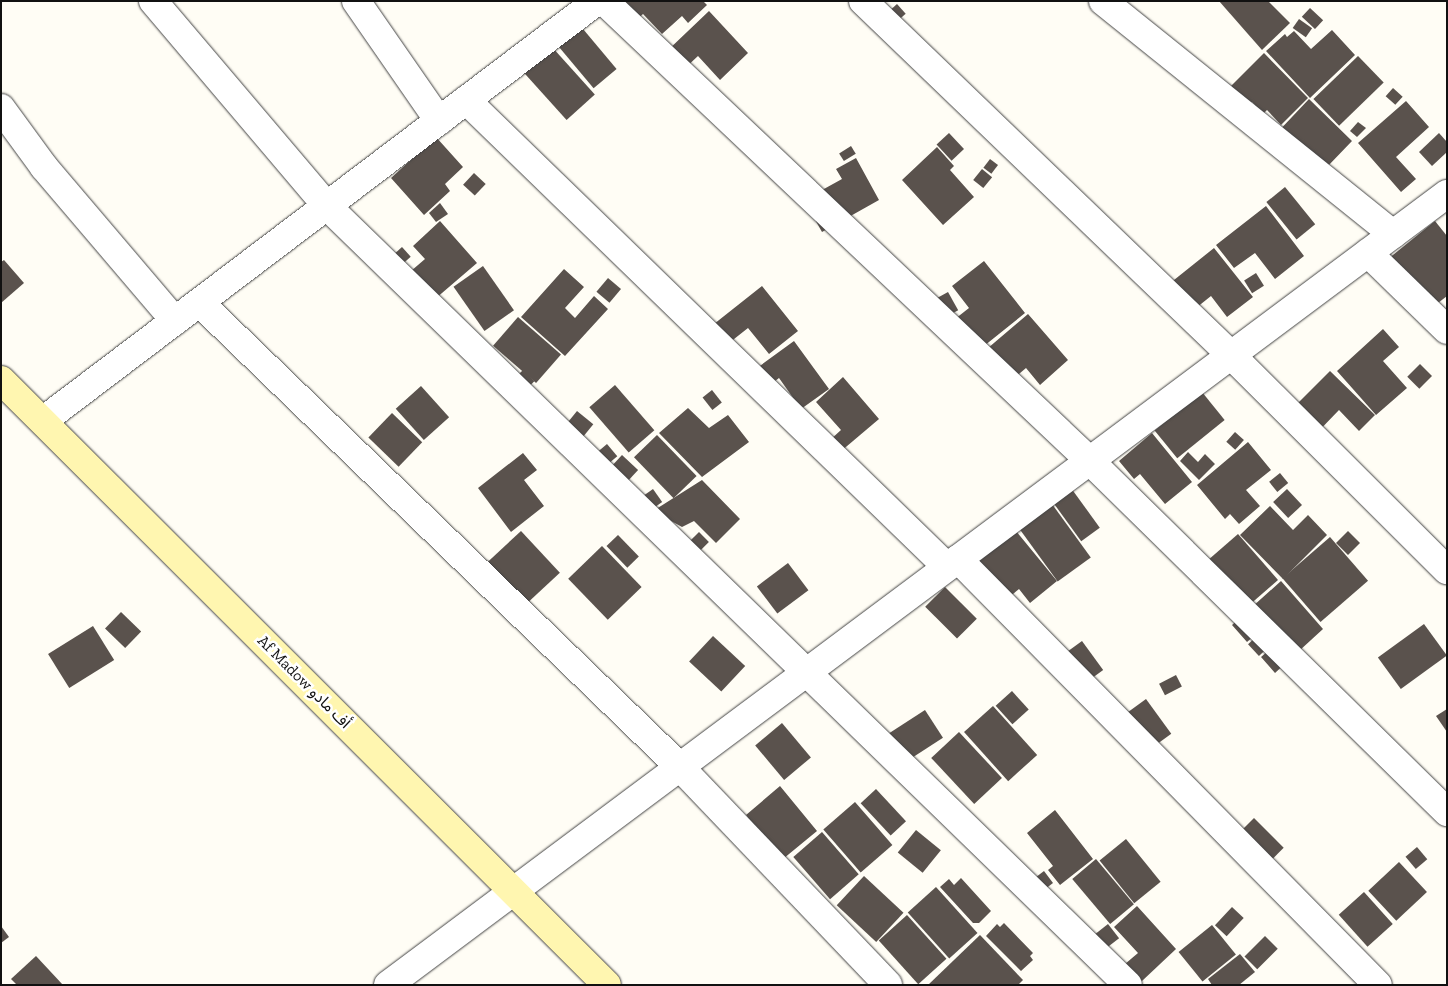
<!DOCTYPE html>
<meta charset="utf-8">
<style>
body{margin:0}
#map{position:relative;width:1448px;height:986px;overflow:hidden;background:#fffdf5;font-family:"Zilla Slab","Noto Sans Arabic",serif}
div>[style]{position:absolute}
.building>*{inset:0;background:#5a524d;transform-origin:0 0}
.roads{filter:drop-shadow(0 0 1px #444) drop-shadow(0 0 1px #444)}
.street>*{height:28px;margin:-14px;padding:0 14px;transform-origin:14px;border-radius:14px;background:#fff}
.secondary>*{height:28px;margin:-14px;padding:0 14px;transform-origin:14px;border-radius:14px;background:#fff6b0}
span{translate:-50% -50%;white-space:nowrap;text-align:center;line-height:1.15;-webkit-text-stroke:5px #fff;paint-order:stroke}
.street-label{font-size:16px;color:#111}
.frame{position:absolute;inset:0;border:2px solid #111;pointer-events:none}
</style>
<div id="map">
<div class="building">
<i style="clip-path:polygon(621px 1px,703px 1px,707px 5px,688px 23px,682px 16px,662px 34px,643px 14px,634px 22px)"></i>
<i style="clip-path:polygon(1219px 1px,1268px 1px,1290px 23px,1262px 50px)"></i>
<i style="left:897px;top:4px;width:13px;height:13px;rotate:48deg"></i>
<i style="left:1310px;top:8px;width:18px;height:12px;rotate:43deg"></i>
<i style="clip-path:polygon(709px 11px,748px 53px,720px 80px,698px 56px,683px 70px,666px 52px)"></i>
<i style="left:1299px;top:19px;width:16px;height:11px;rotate:35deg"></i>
<i style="left:578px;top:23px;width:60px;height:30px;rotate:50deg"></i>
<i style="clip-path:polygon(1332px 30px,1355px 55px,1310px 98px,1266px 51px,1285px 34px,1287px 37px,1294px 31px,1311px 49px)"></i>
<i style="left:552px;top:47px;width:64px;height:38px;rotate:48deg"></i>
<i style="clip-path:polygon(1264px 53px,1308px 98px,1281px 125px,1267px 110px,1263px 114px,1252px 102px,1237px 117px,1219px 98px)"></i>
<i style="left:1358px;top:56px;width:37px;height:62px;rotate:46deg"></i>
<i style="left:1393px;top:88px;width:13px;height:11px;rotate:42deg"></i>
<i style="clip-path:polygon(1309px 99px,1352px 141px,1327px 167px,1301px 143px,1292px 153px,1274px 136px)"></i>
<i style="clip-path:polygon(1406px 101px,1429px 127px,1396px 157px,1416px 179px,1401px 192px,1358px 143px)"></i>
<i style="clip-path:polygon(1358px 122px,1366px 128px,1357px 137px,1350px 131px)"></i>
<i style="left:949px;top:133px;width:22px;height:17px;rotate:47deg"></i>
<i style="clip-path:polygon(1439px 133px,1447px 142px,1447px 152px,1432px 166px,1419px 152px)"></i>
<i style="clip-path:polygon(436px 137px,463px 167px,445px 184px,450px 191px,424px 215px,391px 178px)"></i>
<i style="left:851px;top:146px;width:9px;height:14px;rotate:58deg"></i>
<i style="clip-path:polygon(937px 147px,954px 166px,950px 170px,974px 197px,943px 225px,902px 180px)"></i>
<i style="clip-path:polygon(856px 158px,879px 200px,822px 232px,804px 200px,842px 179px,836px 169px)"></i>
<i style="left:990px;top:159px;width:10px;height:11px;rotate:37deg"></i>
<i style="left:982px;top:169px;width:13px;height:14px;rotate:39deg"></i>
<i style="left:474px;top:173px;width:16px;height:16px;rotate:43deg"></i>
<i style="left:1285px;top:187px;width:48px;height:24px;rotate:51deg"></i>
<i style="clip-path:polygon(440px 203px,448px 214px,436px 222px,429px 213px)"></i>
<i style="clip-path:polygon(1266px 206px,1304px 256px,1275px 279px,1255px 253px,1234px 268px,1216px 245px)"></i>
<i style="clip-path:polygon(440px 221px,477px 263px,435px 299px,411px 271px,425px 259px,413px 246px)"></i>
<i style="clip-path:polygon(1435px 221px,1447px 236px,1447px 296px,1424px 314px,1383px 263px)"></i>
<i style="left:402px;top:247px;width:13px;height:14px;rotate:48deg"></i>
<i style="clip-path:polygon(1214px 248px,1253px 297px,1227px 317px,1211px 296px,1191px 312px,1169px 284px)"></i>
<i style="clip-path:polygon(4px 260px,24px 283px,1px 303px,1px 262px)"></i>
<i style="clip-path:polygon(984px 261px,1025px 313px,979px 350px,955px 319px,969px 308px,952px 286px)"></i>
<i style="left:483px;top:266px;width:54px;height:36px;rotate:55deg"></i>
<i style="clip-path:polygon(564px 269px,584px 287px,565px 308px,575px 318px,594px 296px,608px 309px,565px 356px,521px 317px)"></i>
<i style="left:1256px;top:273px;width:15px;height:14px;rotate:58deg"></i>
<i style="left:608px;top:278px;width:17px;height:18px;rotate:40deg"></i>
<i style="clip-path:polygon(762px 286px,798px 331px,769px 354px,748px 328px,729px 343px,714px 324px)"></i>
<i style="left:948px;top:292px;width:21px;height:16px;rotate:61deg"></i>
<i style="clip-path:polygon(1028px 314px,1068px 360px,1040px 385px,1026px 368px,1007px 384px,981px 354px)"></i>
<i style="left:518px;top:317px;width:57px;height:38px;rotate:41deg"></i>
<i style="clip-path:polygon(1383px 329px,1399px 347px,1383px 361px,1407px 388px,1376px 415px,1337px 371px)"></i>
<i style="clip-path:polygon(794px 341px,829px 389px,801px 409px,779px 378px,758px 394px,746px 376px)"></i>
<i style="left:1420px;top:364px;width:17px;height:18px;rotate:45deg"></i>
<i style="left:523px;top:370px;width:16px;height:18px;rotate:45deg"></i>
<i style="clip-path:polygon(1330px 371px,1375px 415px,1359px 431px,1339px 410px,1312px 438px,1287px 414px)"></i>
<i style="clip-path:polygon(843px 377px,879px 419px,840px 452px,830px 440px,841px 430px,816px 402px)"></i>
<i style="left:615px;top:385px;width:60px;height:34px;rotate:49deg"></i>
<i style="left:421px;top:386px;width:42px;height:34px;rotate:48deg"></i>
<i style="left:712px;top:390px;width:16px;height:12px;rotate:52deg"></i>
<i style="left:1202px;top:392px;width:36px;height:61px;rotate:51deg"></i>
<i style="clip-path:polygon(688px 408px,709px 428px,728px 415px,749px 442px,702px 477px,659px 433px)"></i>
<i style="left:577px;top:411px;width:21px;height:23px;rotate:39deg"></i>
<i style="left:392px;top:413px;width:42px;height:34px;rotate:44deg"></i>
<i style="left:1235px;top:432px;width:12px;height:13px;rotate:42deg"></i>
<i style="clip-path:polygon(1152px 433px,1192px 482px,1165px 504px,1140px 474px,1134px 479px,1119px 461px)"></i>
<i style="left:657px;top:435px;width:57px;height:32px;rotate:46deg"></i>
<i style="clip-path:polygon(1248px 442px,1271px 470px,1246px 490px,1260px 506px,1239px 524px,1230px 514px,1225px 519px,1197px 485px)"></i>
<i style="left:607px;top:444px;width:16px;height:12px;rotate:50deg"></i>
<i style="clip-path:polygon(1188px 452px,1198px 462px,1205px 454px,1215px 464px,1199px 480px,1180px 461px)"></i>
<i style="clip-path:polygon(523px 453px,537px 470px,524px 480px,544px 506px,511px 532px,478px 488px)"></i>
<i style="left:622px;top:455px;width:22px;height:17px;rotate:43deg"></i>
<i style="left:1280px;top:473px;width:13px;height:14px;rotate:51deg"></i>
<i style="clip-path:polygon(702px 480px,740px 519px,716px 543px,694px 521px,682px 527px,653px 511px)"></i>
<i style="left:1071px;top:488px;width:49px;height:23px;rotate:54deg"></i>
<i style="left:653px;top:489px;width:16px;height:13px;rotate:55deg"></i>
<i style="left:1287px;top:489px;width:22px;height:19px;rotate:47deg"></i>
<i style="left:1052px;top:504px;width:66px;height:41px;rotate:54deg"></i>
<i style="clip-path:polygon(1270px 506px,1293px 530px,1308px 515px,1327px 535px,1283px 579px,1240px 535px)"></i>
<i style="left:521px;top:531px;width:57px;height:57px;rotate:47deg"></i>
<i style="clip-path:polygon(1016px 531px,1057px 581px,1030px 603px,1019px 589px,1006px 600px,977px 563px)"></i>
<i style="left:1348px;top:531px;width:17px;height:17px;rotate:45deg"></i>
<i style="left:699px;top:532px;width:14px;height:16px;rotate:45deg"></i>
<i style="left:1238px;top:534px;width:61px;height:59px;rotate:49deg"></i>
<i style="left:618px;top:535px;width:30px;height:16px;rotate:46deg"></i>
<i style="left:1330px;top:537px;width:58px;height:63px;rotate:49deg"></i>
<i style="left:602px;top:546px;width:57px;height:47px;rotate:46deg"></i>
<i style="left:788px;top:563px;width:34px;height:39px;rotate:53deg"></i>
<i style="clip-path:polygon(1281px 581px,1323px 629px,1275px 673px,1261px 657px,1277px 643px,1263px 628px,1247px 642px,1232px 625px)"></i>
<i style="left:945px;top:587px;width:45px;height:28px;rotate:45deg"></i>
<i style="left:121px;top:612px;width:28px;height:23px;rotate:44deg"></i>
<i style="left:1424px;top:624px;width:39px;height:57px;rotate:54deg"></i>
<i style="left:93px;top:626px;width:40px;height:53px;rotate:58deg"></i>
<i style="left:1259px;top:634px;width:16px;height:15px;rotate:47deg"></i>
<i style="left:713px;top:636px;width:44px;height:35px;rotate:43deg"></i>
<i style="left:1082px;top:641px;width:36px;height:39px;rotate:54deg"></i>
<i style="left:1176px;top:675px;width:13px;height:19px;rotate:63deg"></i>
<i style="left:1012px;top:691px;width:25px;height:22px;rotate:48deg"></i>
<i style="left:1146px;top:699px;width:43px;height:42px;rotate:54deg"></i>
<i style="left:993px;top:706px;width:66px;height:39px;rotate:48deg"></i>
<i style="clip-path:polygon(1447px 709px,1447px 732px,1436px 716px)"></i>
<i style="left:925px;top:710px;width:33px;height:46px;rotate:57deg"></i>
<i style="left:782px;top:723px;width:45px;height:35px;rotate:50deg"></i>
<i style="left:959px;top:732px;width:63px;height:38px;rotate:47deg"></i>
<i style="clip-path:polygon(780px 786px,817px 831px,772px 868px,758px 830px,746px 815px)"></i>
<i style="left:876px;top:789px;width:44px;height:21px;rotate:47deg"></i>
<i style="left:855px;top:802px;width:57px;height:42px;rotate:49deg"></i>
<i style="clip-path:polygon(1055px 810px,1093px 859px,1060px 885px,1048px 870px,1053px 866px,1027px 833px)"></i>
<i style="left:1254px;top:818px;width:42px;height:35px;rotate:45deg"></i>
<i style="left:916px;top:830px;width:32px;height:29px;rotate:39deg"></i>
<i style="left:822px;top:832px;width:56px;height:38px;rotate:49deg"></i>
<i style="left:1126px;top:839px;width:55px;height:34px;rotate:51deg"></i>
<i style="left:1417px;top:847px;width:16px;height:15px;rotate:50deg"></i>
<i style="left:1096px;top:859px;width:59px;height:31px;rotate:50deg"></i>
<i style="left:1399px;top:862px;width:41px;height:42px;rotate:47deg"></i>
<i style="left:1044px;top:871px;width:15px;height:14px;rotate:53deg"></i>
<i style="left:864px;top:876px;width:54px;height:40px;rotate:43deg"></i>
<i style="clip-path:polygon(961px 878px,991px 911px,979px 923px,973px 923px,940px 887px,949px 879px,954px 885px)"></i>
<i style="left:936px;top:887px;width:62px;height:38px;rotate:48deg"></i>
<i style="left:1364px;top:892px;width:43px;height:34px;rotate:48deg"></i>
<i style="clip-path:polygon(1137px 906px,1176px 949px,1142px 981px,1125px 964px,1138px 953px,1114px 927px)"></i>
<i style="left:1232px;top:907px;width:16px;height:25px;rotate:43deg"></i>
<i style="left:907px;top:915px;width:59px;height:38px;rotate:48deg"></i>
<i style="clip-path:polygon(1004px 923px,1033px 953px,1030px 956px,1033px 960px,1021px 971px,986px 936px,997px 924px,1000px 927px)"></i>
<i style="left:1108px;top:924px;width:18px;height:23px;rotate:52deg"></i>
<i style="left:1212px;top:925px;width:38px;height:43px;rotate:51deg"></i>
<i style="clip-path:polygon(1px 926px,9px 937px,1px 943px)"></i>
<i style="clip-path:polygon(980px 935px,1023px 980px,1018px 985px,928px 985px)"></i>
<i style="left:1265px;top:936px;width:18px;height:29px;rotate:45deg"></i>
<i style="clip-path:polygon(1240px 954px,1255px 972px,1239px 985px,1212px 985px,1208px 979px)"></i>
<i style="clip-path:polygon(36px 956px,63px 985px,17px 985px,11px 979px)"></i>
</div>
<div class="roads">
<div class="street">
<i style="left:153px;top:1px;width:269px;rotate:49.7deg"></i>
<i style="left:327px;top:206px;width:1117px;rotate:44.2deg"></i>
<i style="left:356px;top:1px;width:146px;rotate:55.3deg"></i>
<i style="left:604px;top:1px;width:669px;rotate:43.43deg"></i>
<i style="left:1090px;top:461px;width:501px;rotate:44.51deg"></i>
<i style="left:863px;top:1px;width:511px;rotate:43.89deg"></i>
<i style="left:1231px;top:355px;width:305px;rotate:44.9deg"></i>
<i style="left:1103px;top:1px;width:372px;rotate:38.8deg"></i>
<i style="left:466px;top:100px;width:670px;rotate:44.15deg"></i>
<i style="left:1px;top:108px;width:73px;rotate:53.9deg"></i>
<i style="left:44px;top:167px;width:202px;rotate:49.6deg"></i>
<i style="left:1368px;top:253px;width:110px;rotate:44.3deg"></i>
<i style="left:200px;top:303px;width:668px;rotate:44.03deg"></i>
<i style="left:680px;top:767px;width:301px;rotate:46.3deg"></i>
<i style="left:44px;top:420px;width:694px;rotate:-37.15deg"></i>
<i style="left:958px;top:559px;width:598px;rotate:45.41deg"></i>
<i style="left:388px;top:985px;width:1322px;rotate:-36.76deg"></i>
</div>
<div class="secondary">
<i style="left:1px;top:380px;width:856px;rotate:44.95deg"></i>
</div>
</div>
<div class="street-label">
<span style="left:304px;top:682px;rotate:45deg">Af Madow أف مادو</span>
</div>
<div class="frame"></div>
</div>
